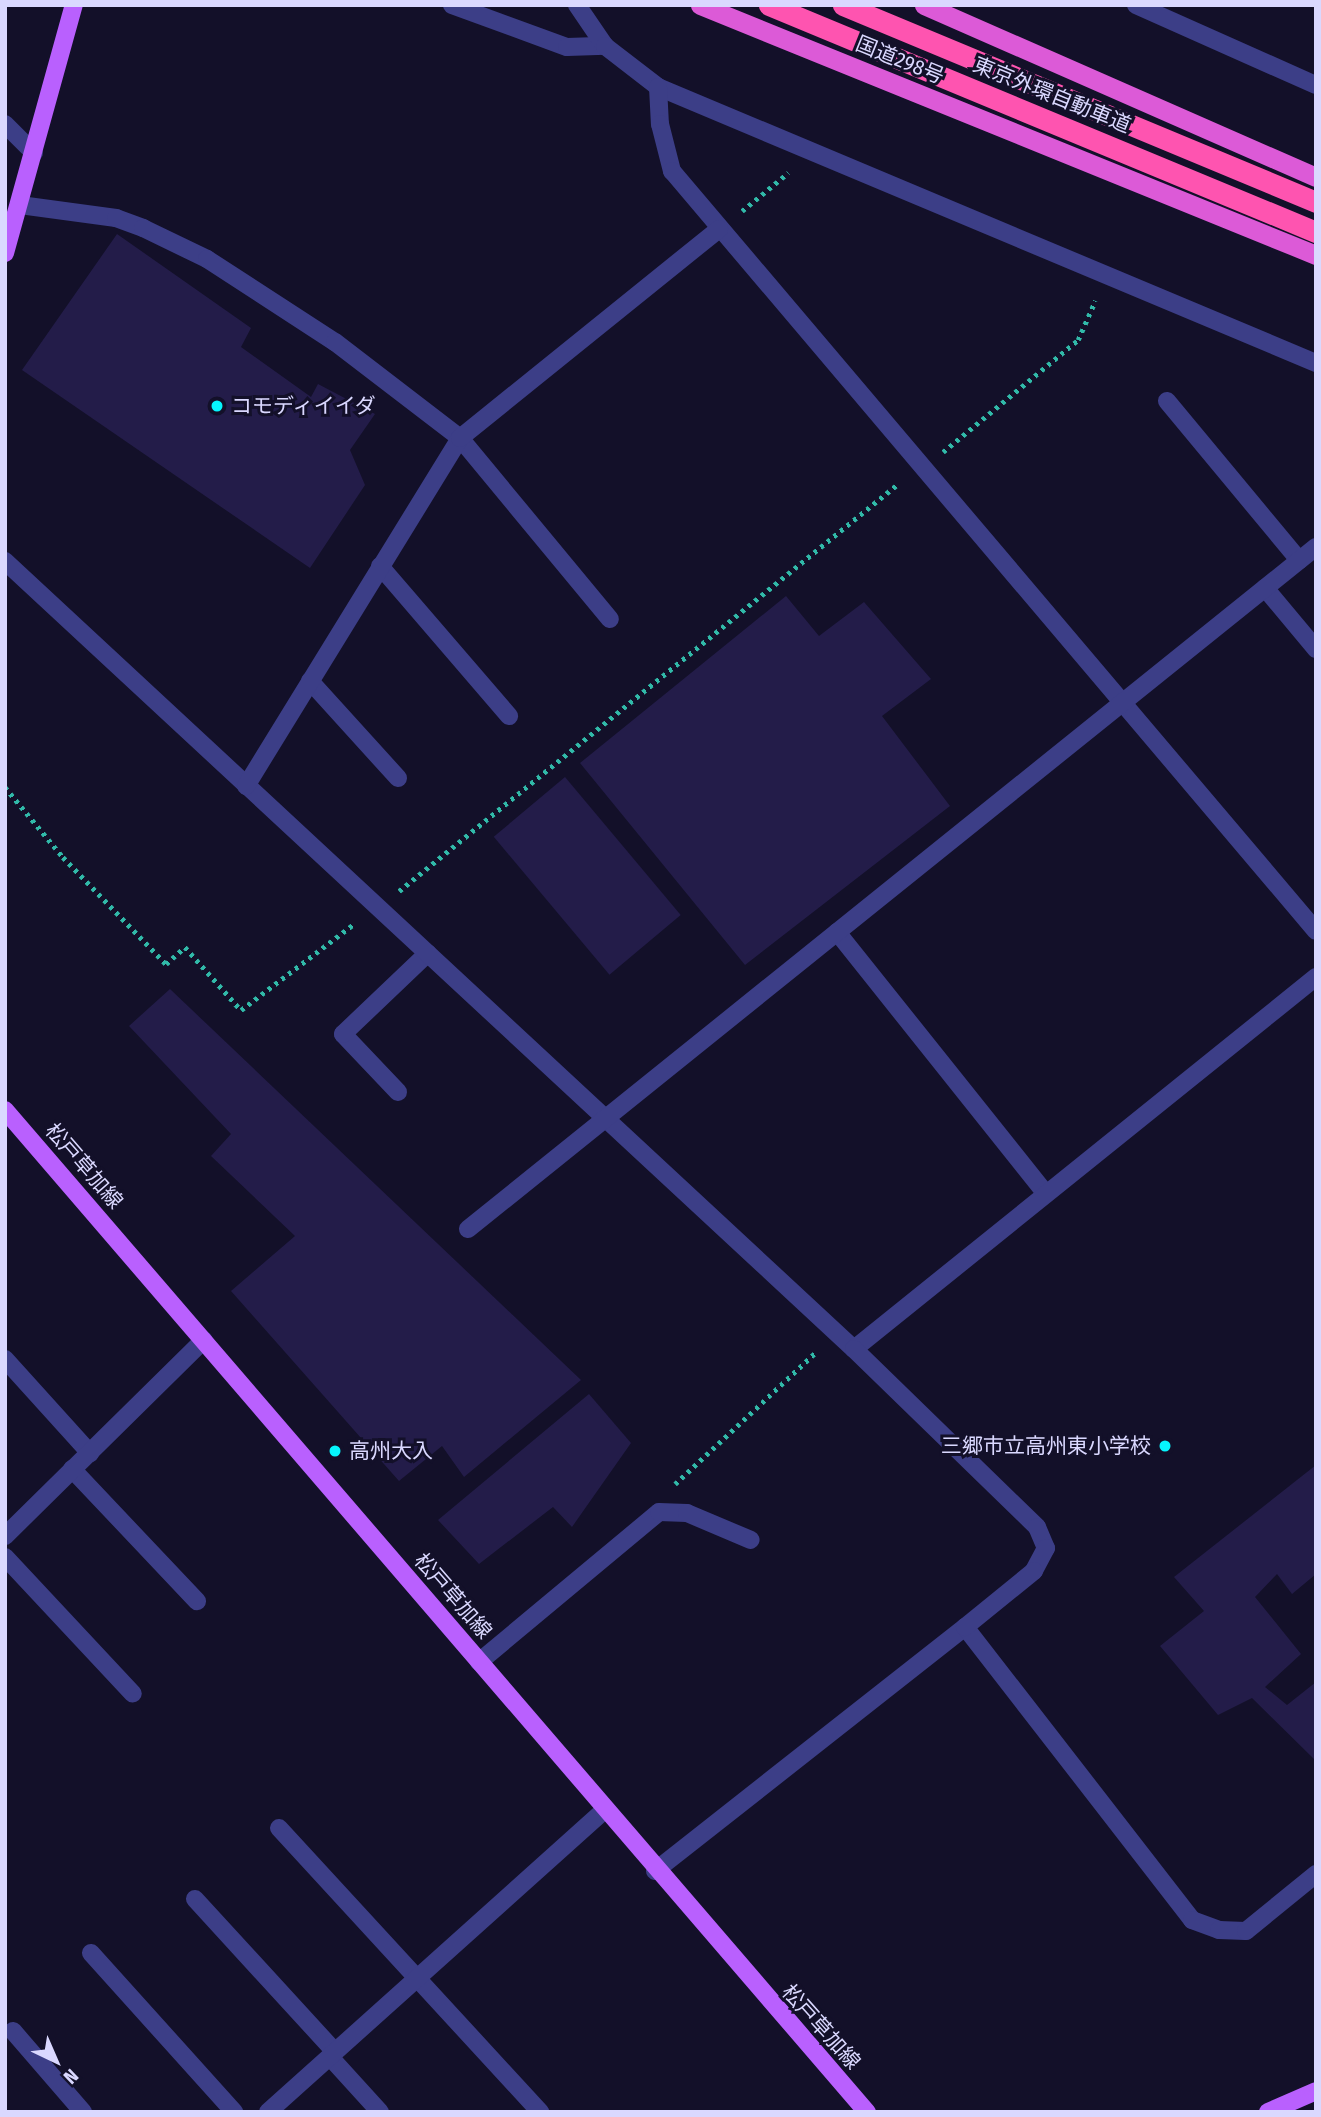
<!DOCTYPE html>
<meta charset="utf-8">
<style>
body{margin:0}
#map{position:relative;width:1321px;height:2117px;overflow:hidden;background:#131029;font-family:"Fira Sans Condensed","Noto Sans JP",sans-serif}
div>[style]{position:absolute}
.building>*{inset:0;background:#231c49;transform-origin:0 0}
.path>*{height:4.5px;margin-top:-2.25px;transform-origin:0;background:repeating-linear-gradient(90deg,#31baa9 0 3.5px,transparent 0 8.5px)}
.service>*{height:18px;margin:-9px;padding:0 9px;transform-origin:9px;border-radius:9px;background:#3c3e87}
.minor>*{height:18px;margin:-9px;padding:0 9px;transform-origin:9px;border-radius:9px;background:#3c3e87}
.tertiary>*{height:18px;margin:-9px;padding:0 9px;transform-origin:9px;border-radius:9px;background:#3c3e87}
.primary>*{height:18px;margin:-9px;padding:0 9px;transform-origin:9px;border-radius:9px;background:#b960fe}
.trunk>*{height:19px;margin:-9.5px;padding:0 9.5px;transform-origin:9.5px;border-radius:9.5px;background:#dc5ad7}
.motorway>*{height:21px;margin:-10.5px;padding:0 10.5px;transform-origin:10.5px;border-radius:10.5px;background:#fe54b0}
.dots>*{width:19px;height:19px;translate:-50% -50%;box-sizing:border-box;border:4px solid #131029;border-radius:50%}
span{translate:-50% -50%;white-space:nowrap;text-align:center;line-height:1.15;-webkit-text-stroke:6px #131029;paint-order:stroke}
.street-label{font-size:21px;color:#dad8ff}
.poi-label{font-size:21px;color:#dad8ff}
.left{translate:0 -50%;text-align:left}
.right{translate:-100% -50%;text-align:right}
.frame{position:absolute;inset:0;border:7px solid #dad8ff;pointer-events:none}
.north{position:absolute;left:21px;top:2026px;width:70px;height:70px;-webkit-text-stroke:5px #131029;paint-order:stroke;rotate:136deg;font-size:19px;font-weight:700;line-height:28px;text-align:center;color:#dad8ff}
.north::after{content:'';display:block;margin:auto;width:24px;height:32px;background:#dad8ff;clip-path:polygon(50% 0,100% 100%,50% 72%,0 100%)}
</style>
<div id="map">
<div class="building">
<i style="clip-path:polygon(117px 234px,251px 328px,241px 347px,311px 397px,318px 384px,375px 414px,350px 450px,365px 485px,310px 568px,22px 370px)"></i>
<i style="clip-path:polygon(786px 596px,819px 636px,864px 602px,931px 679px,882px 716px,950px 806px,745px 965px,580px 763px)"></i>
<i style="left:565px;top:777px;width:180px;height:93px;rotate:50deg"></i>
<i style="clip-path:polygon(170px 989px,581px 1380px,464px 1477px,442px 1446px,399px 1481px,231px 1291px,295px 1236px,211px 1156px,231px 1134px,129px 1026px)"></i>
<i style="clip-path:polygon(589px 1394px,631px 1443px,572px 1527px,553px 1507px,479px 1564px,438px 1520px)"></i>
<i style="clip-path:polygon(1316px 1465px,1316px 1574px,1292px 1594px,1277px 1574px,1255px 1597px,1301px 1654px,1265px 1687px,1287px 1705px,1316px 1682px,1316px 1761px,1252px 1698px,1218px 1715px,1160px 1646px,1204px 1611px,1174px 1577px)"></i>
</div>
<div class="path">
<i style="left:742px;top:211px;width:60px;rotate:-39.6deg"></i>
<i style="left:943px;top:452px;width:175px;rotate:-39.7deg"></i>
<i style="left:1078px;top:340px;width:43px;rotate:-66.4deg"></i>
<i style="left:5px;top:787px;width:91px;rotate:50.4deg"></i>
<i style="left:63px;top:857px;width:149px;rotate:46.1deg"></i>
<i style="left:166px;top:964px;width:25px;rotate:-42deg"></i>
<i style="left:185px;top:947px;width:84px;rotate:48.4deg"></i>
<i style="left:241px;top:1010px;width:143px;rotate:-37.3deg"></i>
<i style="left:399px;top:891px;width:645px;rotate:-39.21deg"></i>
<i style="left:675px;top:1484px;width:195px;rotate:-43.1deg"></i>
</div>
<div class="service">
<i style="left:20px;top:205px;width:97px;rotate:7.7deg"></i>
<i style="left:116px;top:218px;width:29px;rotate:20deg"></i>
<i style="left:143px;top:228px;width:71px;rotate:25.8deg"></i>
<i style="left:207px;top:259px;width:153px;rotate:33deg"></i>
<i style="left:335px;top:342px;width:158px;rotate:37.5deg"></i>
<i style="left:460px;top:438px;width:235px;rotate:50.4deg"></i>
<i style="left:1167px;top:401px;width:207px;rotate:50.3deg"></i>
<i style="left:380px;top:566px;width:198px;rotate:49.3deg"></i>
<i style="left:1265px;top:588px;width:80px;rotate:50.1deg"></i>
<i style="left:310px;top:681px;width:131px;rotate:47.8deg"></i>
<i style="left:837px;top:932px;width:335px;rotate:51.4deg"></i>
<i style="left:398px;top:1092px;width:80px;rotate:-133.5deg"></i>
<i style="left:343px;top:1034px;width:117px;rotate:-43.6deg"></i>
<i style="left:5px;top:1359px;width:127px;rotate:47.9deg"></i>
<i style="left:72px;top:1469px;width:182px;rotate:46.6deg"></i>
<i style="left:5px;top:1557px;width:187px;rotate:46.9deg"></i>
<i style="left:479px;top:1662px;width:234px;rotate:-39.8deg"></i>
<i style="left:659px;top:1512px;width:28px;rotate:2deg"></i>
<i style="left:687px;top:1513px;width:69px;rotate:22.9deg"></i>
<i style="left:279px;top:1828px;width:386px;rotate:47.4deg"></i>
<i style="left:195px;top:1899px;width:207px;rotate:47.5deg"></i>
<i style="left:91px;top:1953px;width:214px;rotate:48deg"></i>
<i style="left:13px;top:2031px;width:107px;rotate:49.2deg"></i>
<i style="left:330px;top:2057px;width:74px;rotate:47.7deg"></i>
</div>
<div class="minor">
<i style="left:452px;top:5px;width:122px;rotate:20.1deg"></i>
<i style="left:567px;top:47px;width:38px;rotate:-2deg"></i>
<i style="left:577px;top:5px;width:50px;rotate:55.7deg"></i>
<i style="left:605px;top:46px;width:67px;rotate:37.7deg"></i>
<i style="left:658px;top:87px;width:714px;rotate:22.76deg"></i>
<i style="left:1136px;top:5px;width:197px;rotate:24deg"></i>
<i style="left:658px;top:87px;width:37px;rotate:87deg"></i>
<i style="left:660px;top:124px;width:49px;rotate:75.7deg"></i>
<i style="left:672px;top:171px;width:996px;rotate:49.72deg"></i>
<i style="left:5px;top:561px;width:1158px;rotate:42.87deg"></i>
<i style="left:854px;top:1349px;width:593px;rotate:-38.84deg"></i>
<i style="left:246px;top:786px;width:409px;rotate:-58.4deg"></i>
<i style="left:460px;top:438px;width:333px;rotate:-38.9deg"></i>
<i style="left:468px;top:1229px;width:1088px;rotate:-38.81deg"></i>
<i style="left:5px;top:1536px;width:279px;rotate:-44.6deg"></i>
<i style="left:655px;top:1871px;width:395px;rotate:-38.2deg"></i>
<i style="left:965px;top:1627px;width:371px;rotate:52.2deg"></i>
<i style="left:1192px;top:1920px;width:29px;rotate:20deg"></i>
<i style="left:1219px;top:1930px;width:27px;rotate:2deg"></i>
<i style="left:1246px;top:1931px;width:90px;rotate:-39.2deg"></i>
<i style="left:268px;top:2112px;width:451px;rotate:-41.9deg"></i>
</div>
<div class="tertiary">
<i style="left:5px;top:124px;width:41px;rotate:45deg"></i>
<i style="left:854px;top:1349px;width:255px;rotate:44.2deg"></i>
<i style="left:1037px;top:1527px;width:23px;rotate:67deg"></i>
<i style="left:1046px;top:1548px;width:26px;rotate:118deg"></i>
<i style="left:1034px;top:1571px;width:89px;rotate:140.9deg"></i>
</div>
<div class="primary">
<i style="left:5px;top:253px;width:257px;rotate:-74.5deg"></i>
<i style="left:5px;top:1110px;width:1322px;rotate:49.3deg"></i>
<i style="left:1268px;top:2112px;width:52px;rotate:-23.6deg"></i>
</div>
<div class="trunk">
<i style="left:700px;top:5px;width:665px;rotate:22.09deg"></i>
<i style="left:924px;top:5px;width:428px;rotate:23.7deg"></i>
</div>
<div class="motorway">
<i style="left:769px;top:5px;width:592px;rotate:22.54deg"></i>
<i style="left:843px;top:5px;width:512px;rotate:22.61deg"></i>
</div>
<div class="dots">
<i style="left:217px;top:406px;background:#06f5fd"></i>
<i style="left:1165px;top:1446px;background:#06f5fd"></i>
<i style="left:335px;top:1451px;background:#06f5fd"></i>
</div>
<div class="street-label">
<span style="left:900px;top:60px;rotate:22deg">国道298号</span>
<span style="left:1052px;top:95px;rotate:22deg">東京外環自動車道</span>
<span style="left:84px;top:1166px;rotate:49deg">松戸草加線</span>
<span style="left:453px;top:1596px;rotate:49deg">松戸草加線</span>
<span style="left:821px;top:2027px;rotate:48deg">松戸草加線</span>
</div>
<div class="poi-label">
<span class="left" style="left:231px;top:406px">コモディイイダ</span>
<span class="right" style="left:1151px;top:1446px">三郷市立高州東小学校</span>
<span class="left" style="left:349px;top:1451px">高州大入</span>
</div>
<div class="frame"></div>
<div class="north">N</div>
</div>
